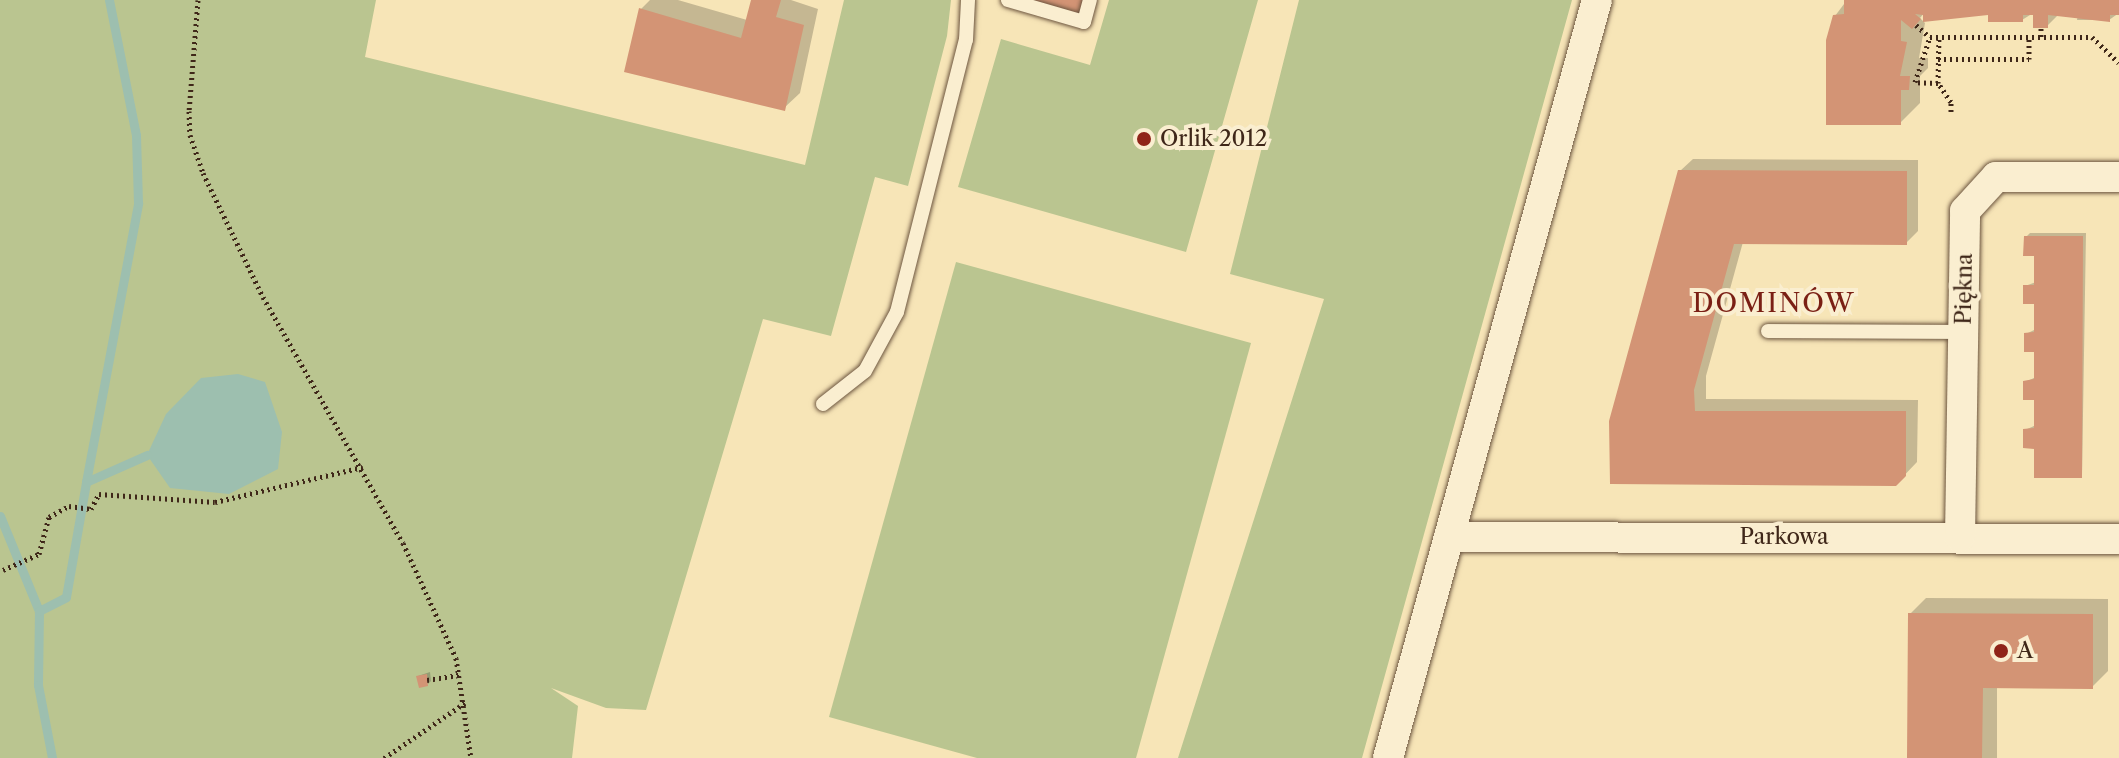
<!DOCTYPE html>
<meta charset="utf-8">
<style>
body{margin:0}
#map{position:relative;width:2119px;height:758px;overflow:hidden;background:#f7e5b7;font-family:"Libre Caslon Text",serif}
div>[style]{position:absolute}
.green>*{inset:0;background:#bac590}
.water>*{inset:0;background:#9dbfaf}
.shadow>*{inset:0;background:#0003}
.stream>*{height:9px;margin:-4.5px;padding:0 4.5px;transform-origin:4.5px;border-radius:4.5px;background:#9dbfaf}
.building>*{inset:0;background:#d39475}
.path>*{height:5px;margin-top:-2.5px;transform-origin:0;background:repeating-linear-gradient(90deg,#3f2719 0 2px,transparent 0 6px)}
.roads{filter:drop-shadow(0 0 2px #6d5640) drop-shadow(0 0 2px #6d5640)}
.service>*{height:14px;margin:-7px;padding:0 7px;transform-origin:7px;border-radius:7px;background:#faeed0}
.minor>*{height:30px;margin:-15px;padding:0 15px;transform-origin:15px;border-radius:15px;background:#faeed0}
.dots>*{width:22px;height:22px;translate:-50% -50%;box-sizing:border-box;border:4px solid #faeed0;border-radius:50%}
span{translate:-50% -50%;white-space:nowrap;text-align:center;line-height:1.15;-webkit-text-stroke:8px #faeed0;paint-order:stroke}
.poi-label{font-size:22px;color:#3f2719}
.left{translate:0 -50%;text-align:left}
.street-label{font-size:22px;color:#3f2719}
.quarter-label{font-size:26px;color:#7a1f14;letter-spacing:2px}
</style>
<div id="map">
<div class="green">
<i style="clip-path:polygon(0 0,376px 0,365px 57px,805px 165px,844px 0,951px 0,947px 36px,908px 186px,875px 177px,831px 336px,763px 319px,646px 710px,606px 708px,551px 688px,578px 706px,572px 758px,0 758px)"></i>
<i style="clip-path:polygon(1109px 0,1258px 0,1186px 252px,958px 187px,1001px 39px,1090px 65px)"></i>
<i style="clip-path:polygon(1299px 0,1572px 0,1362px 758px,1178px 758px,1324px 299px,1230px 274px)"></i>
<i style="clip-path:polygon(956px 262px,1251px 343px,1136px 758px,977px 758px,829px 717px)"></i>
</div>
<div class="water">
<i style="clip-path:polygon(238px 374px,265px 382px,282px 432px,278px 469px,229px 494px,170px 488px,147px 455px,166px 414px,201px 378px)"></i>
</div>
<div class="shadow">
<i style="clip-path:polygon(650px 0,678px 0,747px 20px,753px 0,791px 0,818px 9px,800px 93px,784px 108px,641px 9px)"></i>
<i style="clip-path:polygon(1847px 0,2119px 0,2119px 13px,2109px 20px,2077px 20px,2078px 13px,2060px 13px,2047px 26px,2035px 12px,2022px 20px,1990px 13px,1925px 12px,1920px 18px,1925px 23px,1919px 58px,1928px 58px,1928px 68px,1920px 76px,1920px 103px,1900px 123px,1835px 16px)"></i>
<i style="clip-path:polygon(1693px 159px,1918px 160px,1918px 231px,1906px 243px,1743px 242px,1706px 376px,1706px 399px,1918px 400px,1917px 462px,1896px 484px,1612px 482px,1680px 171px)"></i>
<i style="clip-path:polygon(2030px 233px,2086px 233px,2082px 476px,2036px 447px,2025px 430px,2036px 425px,2036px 398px,2025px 382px,2036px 377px,2036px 350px,2026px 334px,2036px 329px,2036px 302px,2025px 286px,2036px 282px,2036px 254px,2026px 237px)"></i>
<i style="clip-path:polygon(1926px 598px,2108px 599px,2108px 671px,2092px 687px,1997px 686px,1997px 758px,1909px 758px,1910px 614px)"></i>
<i style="clip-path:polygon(430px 672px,431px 681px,428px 684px,418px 676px)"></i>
</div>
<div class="stream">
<i style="left:86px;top:482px;width:284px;rotate:-79.4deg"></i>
<i style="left:138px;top:203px;width:68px;rotate:-91.7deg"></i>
<i style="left:136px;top:135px;width:138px;rotate:-101.3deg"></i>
<i style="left:0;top:516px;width:103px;rotate:67.7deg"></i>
<i style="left:39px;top:611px;width:74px;rotate:90.8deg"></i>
<i style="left:38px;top:685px;width:74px;rotate:79.1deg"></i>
<i style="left:39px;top:611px;width:30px;rotate:-27deg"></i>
<i style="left:66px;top:597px;width:117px;rotate:-80.1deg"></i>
<i style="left:86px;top:482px;width:67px;rotate:-23.9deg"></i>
</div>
<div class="building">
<i style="clip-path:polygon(751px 0,781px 0,776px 17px,804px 25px,785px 111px,624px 72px,639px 8px,741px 38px)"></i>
<i style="clip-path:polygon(1032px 0,1084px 0,1080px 15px)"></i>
<i style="clip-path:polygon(1844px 0,2119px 0,2119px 15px,2110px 15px,2110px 22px,2048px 15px,2048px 28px,2033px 28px,2033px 15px,2023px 15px,2023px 22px,1988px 22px,1988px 15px,1923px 22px,1923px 15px,1915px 14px,1921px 19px,1912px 29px,1901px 20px,1901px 41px,1907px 42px,1900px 76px,1910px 76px,1909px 90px,1901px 90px,1901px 125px,1826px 125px,1826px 40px,1833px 15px,1844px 14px)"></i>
<i style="clip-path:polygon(1678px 170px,1907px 171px,1907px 245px,1734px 244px,1694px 390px,1695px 411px,1906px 411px,1906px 476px,1896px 486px,1610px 484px,1609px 421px)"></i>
<i style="clip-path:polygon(2024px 236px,2083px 236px,2082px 478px,2034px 478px,2034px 449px,2023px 448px,2023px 429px,2034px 428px,2034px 400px,2023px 400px,2023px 381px,2034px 379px,2034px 352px,2024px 352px,2024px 333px,2034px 332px,2034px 304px,2023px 304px,2023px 285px,2034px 285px,2034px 256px,2023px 256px)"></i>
<i style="clip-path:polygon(1908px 613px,2093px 614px,2093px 689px,1983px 688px,1982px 758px,1907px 758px)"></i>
<i style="clip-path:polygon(427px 674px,428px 686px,419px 688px,416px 676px)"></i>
</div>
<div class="path">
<i style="left:198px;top:0;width:111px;rotate:94.6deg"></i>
<i style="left:189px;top:111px;width:24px;rotate:88deg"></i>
<i style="left:190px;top:135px;width:40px;rotate:71.1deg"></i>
<i style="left:203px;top:173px;width:138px;rotate:64.2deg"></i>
<i style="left:263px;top:297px;width:283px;rotate:60.4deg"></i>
<i style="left:403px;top:543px;width:127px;rotate:65.3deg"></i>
<i style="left:456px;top:658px;width:101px;rotate:81.5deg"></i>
<i style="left:1916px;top:25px;width:18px;rotate:41deg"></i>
<i style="left:2041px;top:37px;width:9px;rotate:-90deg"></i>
<i style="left:1938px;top:59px;width:91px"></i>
<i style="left:2029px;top:59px;width:22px;rotate:-90deg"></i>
<i style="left:1938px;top:83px;width:46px;rotate:-88.8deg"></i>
<i style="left:1951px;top:112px;width:10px;rotate:-90deg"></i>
<i style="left:1951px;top:102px;width:23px;rotate:-124deg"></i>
<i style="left:1938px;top:83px;width:23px;rotate:-178deg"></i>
<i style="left:1915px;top:82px;width:47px;rotate:-71.6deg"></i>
<i style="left:1930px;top:37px;width:162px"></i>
<i style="left:2092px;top:37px;width:37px;rotate:44deg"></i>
<i style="left:3px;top:570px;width:39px;rotate:-24deg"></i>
<i style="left:39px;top:554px;width:38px;rotate:-75deg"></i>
<i style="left:49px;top:517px;width:23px;rotate:-29deg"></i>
<i style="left:69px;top:506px;width:22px;rotate:8deg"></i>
<i style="left:91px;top:509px;width:17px;rotate:-62deg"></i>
<i style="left:99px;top:494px;width:116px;rotate:3.9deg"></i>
<i style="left:215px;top:502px;width:152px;rotate:-13.3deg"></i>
<i style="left:427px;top:680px;width:33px;rotate:-9deg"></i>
<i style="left:384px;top:758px;width:98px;rotate:-34.2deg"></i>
</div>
<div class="roads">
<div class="service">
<i style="left:1008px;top:0;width:79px;rotate:16.1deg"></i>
<i style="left:1084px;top:22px;width:23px;rotate:-75deg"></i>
<i style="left:1768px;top:331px;width:195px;rotate:0.3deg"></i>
<i style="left:823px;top:404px;width:53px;rotate:-38.2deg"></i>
<i style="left:865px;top:371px;width:67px;rotate:-61.5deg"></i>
<i style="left:897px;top:312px;width:281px;rotate:-75.8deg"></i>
<i style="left:966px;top:40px;width:40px;rotate:-87.1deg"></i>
</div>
<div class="minor">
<i style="left:1449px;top:537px;width:670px;rotate:0.17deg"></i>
<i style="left:1960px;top:537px;width:326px;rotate:-89.1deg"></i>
<i style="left:1965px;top:211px;width:46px;rotate:-47.6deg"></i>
<i style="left:1996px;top:177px;width:123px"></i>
<i style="left:1388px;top:758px;width:786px;rotate:-74.59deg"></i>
</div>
</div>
<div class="dots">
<i style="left:1144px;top:139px;background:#8f2418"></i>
<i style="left:2001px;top:651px;background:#8f2418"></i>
</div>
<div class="poi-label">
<span class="left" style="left:1160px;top:139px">Orlik 2012</span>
<span class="left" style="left:2017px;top:651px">A</span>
</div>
<div class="street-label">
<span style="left:1964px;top:289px;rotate:-89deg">Piękna</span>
<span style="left:1784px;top:537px">Parkowa</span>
</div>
<div class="quarter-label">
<span style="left:1774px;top:304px">DOMINÓW</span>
</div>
</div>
